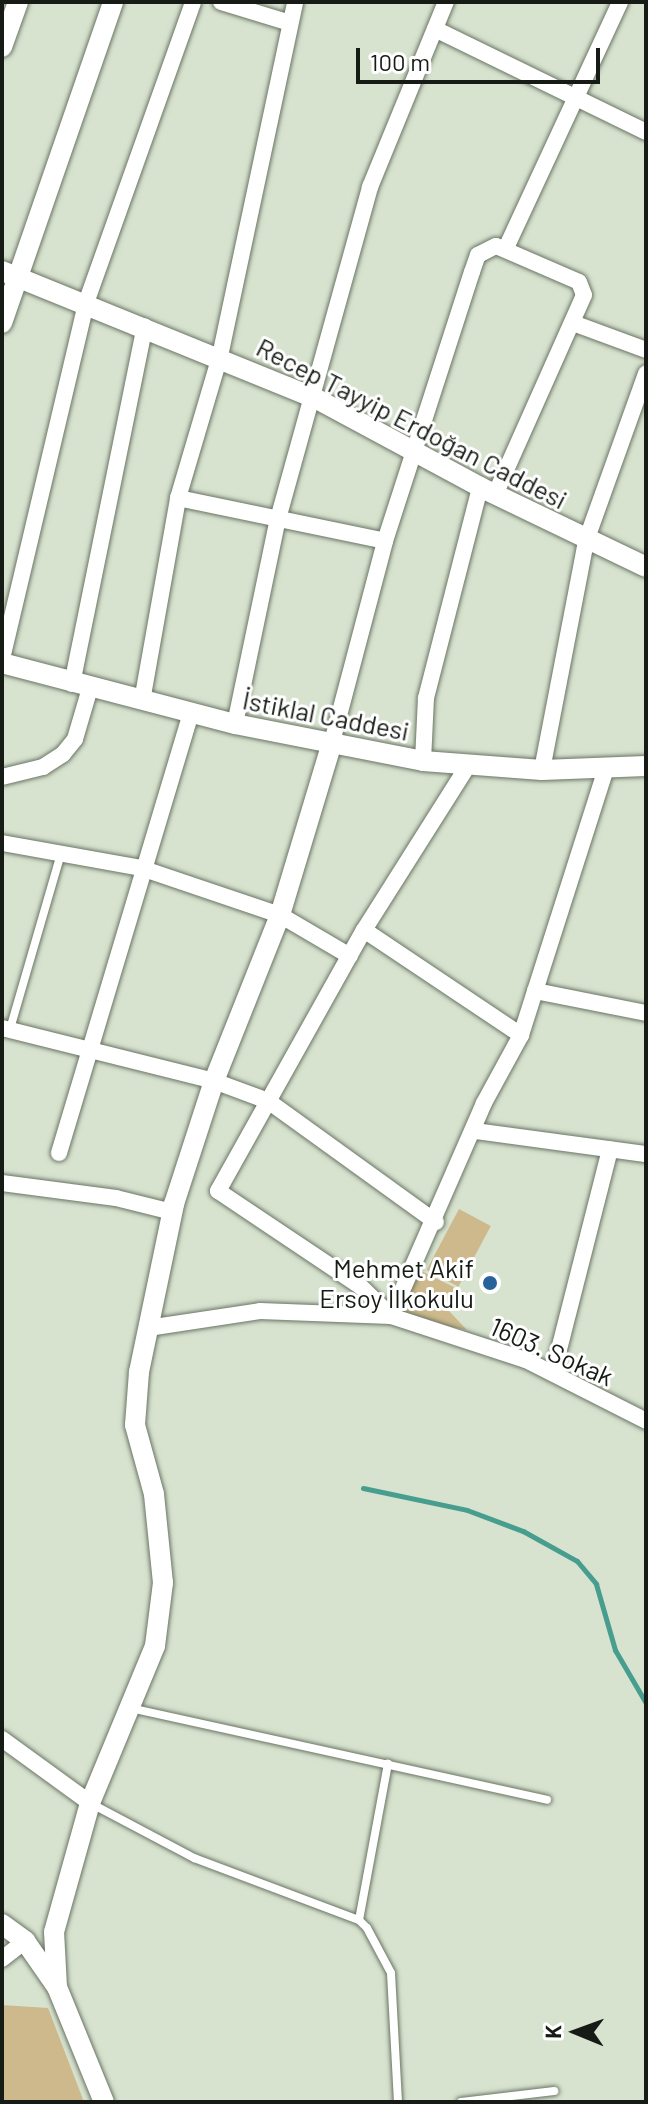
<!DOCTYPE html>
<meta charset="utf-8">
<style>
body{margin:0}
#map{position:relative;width:648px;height:2104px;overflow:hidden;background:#d7e2cf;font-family:Barlow,sans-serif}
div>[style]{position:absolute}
.green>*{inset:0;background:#cdb98b;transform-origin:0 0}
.stream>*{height:5px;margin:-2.5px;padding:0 2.5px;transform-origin:2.5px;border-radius:2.5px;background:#479e8f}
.roads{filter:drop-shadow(0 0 2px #6b7564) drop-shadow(0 0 2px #6b7564)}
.service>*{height:8px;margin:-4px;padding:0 4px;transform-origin:4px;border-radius:4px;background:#fff}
.minor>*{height:16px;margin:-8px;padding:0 8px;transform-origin:8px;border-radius:8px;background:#fff}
.tertiary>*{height:20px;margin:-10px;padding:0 10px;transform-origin:10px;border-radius:10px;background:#fff}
.dots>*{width:22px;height:22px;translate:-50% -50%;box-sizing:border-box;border:4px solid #fff;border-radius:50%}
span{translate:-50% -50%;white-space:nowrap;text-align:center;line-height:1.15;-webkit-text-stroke:6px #fff;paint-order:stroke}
.street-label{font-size:26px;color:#171b15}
.poi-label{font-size:26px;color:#171b15}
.right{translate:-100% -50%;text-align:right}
.frame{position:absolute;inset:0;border:4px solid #171b15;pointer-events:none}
.north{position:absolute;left:536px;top:1992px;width:80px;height:80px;-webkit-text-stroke:6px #fff;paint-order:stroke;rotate:271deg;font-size:22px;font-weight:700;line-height:32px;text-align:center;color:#171b15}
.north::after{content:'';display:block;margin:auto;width:28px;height:36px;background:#171b15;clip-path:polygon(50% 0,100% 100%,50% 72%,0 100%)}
.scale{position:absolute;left:356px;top:48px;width:244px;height:36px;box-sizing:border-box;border:4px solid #171b15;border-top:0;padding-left:10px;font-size:24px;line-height:28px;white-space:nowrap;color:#171b15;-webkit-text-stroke:6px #fff;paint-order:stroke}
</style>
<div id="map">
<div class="green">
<i style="left:459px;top:1209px;width:36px;height:69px;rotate:28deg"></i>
<i style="clip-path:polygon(421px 1271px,458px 1289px,446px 1300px,408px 1295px)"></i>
<i style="clip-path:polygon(401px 1308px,449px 1311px,467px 1330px,396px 1316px)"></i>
<i style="clip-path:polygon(2px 2005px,48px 2008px,84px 2102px,2px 2102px)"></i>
</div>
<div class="stream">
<i style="left:363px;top:1488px;width:106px;rotate:11.9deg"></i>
<i style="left:467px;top:1510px;width:60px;rotate:20.6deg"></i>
<i style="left:523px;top:1531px;width:62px;rotate:29.1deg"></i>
<i style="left:577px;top:1561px;width:30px;rotate:50deg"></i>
<i style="left:596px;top:1584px;width:69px;rotate:73.9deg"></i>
<i style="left:615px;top:1650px;width:61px;rotate:59.7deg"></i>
</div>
<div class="roads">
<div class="service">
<i style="left:10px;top:1029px;width:183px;rotate:-73.8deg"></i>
<i style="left:130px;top:1708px;width:427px;rotate:12.4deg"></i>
<i style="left:90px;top:1803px;width:118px;rotate:27.9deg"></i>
<i style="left:194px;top:1858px;width:176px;rotate:20.6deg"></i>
<i style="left:359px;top:1920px;width:11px;rotate:45deg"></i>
<i style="left:367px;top:1928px;width:51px;rotate:61.9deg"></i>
<i style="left:391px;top:1973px;width:129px;rotate:86.9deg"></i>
<i style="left:359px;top:1920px;width:159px;rotate:-79.5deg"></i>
<i style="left:461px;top:2102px;width:94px;rotate:-6.7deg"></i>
</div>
<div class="minor">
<i style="left:221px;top:2px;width:72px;rotate:16.9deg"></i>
<i style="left:435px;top:29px;width:235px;rotate:26deg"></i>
<i style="left:506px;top:248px;width:271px;rotate:-65.1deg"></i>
<i style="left:573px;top:323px;width:78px;rotate:20.3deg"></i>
<i style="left:178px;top:498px;width:211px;rotate:11.7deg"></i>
<i style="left:2px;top:659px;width:366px;rotate:-76.7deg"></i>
<i style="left:86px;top:303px;width:319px;rotate:-70.4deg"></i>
<i style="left:72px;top:684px;width:365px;rotate:-78.5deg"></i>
<i style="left:142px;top:701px;width:206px;rotate:-79.9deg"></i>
<i style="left:178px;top:498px;width:148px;rotate:-73.5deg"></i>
<i style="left:220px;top:356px;width:362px;rotate:-78deg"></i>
<i style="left:235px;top:724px;width:209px;rotate:-78.2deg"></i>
<i style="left:278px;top:519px;width:345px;rotate:-74.5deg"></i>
<i style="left:370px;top:187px;width:200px;rotate:-67.7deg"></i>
<i style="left:331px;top:746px;width:212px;rotate:-75.2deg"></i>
<i style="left:385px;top:541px;width:283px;rotate:-72.1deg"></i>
<i style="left:472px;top:272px;width:18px;rotate:-71deg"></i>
<i style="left:478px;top:255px;width:20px;rotate:-27deg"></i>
<i style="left:496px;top:246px;width:90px;rotate:23.4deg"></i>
<i style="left:579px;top:282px;width:14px;rotate:69deg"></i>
<i style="left:584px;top:295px;width:219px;rotate:114deg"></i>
<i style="left:423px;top:761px;width:63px;rotate:-87.3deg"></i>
<i style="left:426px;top:698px;width:218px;rotate:-75.6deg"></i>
<i style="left:542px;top:770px;width:233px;rotate:-79.1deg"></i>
<i style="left:586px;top:541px;width:178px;rotate:-70.3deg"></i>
<i style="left:2px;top:777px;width:42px;rotate:-13.7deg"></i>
<i style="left:43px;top:767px;width:24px;rotate:-33deg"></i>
<i style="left:63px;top:754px;width:19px;rotate:-51deg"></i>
<i style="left:75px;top:739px;width:53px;rotate:-73.6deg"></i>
<i style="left:2px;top:843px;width:141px;rotate:10.2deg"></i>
<i style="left:141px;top:868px;width:147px;rotate:18.7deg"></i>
<i style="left:280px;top:915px;width:81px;rotate:30.4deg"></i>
<i style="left:364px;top:930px;width:189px;rotate:33.8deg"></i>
<i style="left:535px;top:991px;width:113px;rotate:11.2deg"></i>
<i style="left:2px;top:1028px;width:219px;rotate:14deg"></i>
<i style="left:214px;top:1081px;width:58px;rotate:20.3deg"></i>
<i style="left:268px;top:1101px;width:207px;rotate:35.8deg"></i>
<i style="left:475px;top:1131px;width:173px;rotate:7.7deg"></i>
<i style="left:59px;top:1153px;width:458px;rotate:-73.3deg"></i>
<i style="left:2px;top:1183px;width:115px;rotate:7.5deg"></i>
<i style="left:116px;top:1198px;width:58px;rotate:14deg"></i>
<i style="left:391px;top:1316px;width:43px;rotate:-135.9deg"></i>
<i style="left:360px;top:1286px;width:171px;rotate:-146.2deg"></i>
<i style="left:218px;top:1191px;width:299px;rotate:-60.8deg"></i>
<i style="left:364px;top:930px;width:193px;rotate:-57.7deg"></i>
<i style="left:391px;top:1316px;width:232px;rotate:-66.4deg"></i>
<i style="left:484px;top:1103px;width:77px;rotate:-61.4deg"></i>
<i style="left:521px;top:1035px;width:280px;rotate:-72.3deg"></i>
<i style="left:148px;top:1328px;width:113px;rotate:-8.6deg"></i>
<i style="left:260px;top:1311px;width:131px;rotate:2.2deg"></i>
<i style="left:391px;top:1316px;width:142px;rotate:18.1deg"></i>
<i style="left:526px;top:1360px;width:135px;rotate:26.9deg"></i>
<i style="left:553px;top:1373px;width:231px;rotate:-75.7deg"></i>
<i style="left:2px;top:1739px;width:109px;rotate:36deg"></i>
<i style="left:2px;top:1959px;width:29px;rotate:-38deg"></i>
</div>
<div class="tertiary">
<i style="left:2px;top:47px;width:48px;rotate:-70.4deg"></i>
<i style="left:2px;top:271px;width:336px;rotate:22.1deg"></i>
<i style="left:313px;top:397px;width:190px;rotate:28.3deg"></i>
<i style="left:480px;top:487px;width:184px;rotate:25.7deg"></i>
<i style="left:2px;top:323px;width:340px;rotate:-70.9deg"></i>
<i style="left:2px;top:663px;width:241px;rotate:14.7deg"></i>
<i style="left:235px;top:724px;width:192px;rotate:11.1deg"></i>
<i style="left:423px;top:761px;width:119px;rotate:4.3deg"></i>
<i style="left:542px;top:770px;width:104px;rotate:-2.2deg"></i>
<i style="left:2px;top:1924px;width:29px;rotate:36deg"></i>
<i style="left:25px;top:1941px;width:56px;rotate:55.2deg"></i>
<i style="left:57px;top:1987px;width:124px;rotate:67.8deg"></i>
<i style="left:57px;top:1987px;width:55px;rotate:-93.1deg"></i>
<i style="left:54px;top:1932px;width:134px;rotate:-74.4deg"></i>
<i style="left:90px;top:1803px;width:170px;rotate:-67.5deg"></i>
<i style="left:155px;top:1646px;width:64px;rotate:-82.8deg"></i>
<i style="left:163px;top:1583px;width:89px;rotate:-95.8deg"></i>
<i style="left:154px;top:1494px;width:72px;rotate:-105.4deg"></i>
<i style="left:135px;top:1425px;width:53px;rotate:-85.7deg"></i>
<i style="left:139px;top:1372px;width:172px;rotate:-78.2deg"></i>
<i style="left:174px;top:1204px;width:129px;rotate:-72deg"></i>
<i style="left:214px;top:1081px;width:179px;rotate:-68.3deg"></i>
<i style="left:280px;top:915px;width:177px;rotate:-73.2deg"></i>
</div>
</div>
<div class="dots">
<i style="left:490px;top:1283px;background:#28629a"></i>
</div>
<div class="street-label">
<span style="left:412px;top:423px;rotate:27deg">Recep Tayyip Erdoğan Caddesi</span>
<span style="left:326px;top:715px;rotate:11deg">İstiklal Caddesi</span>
<span style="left:552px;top:1351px;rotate:24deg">1603. Sokak</span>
</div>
<div class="poi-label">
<span class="right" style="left:474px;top:1283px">Mehmet Akif<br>Ersoy İlkokulu</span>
</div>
<div class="frame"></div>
<div class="north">K</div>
<div class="scale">100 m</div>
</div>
